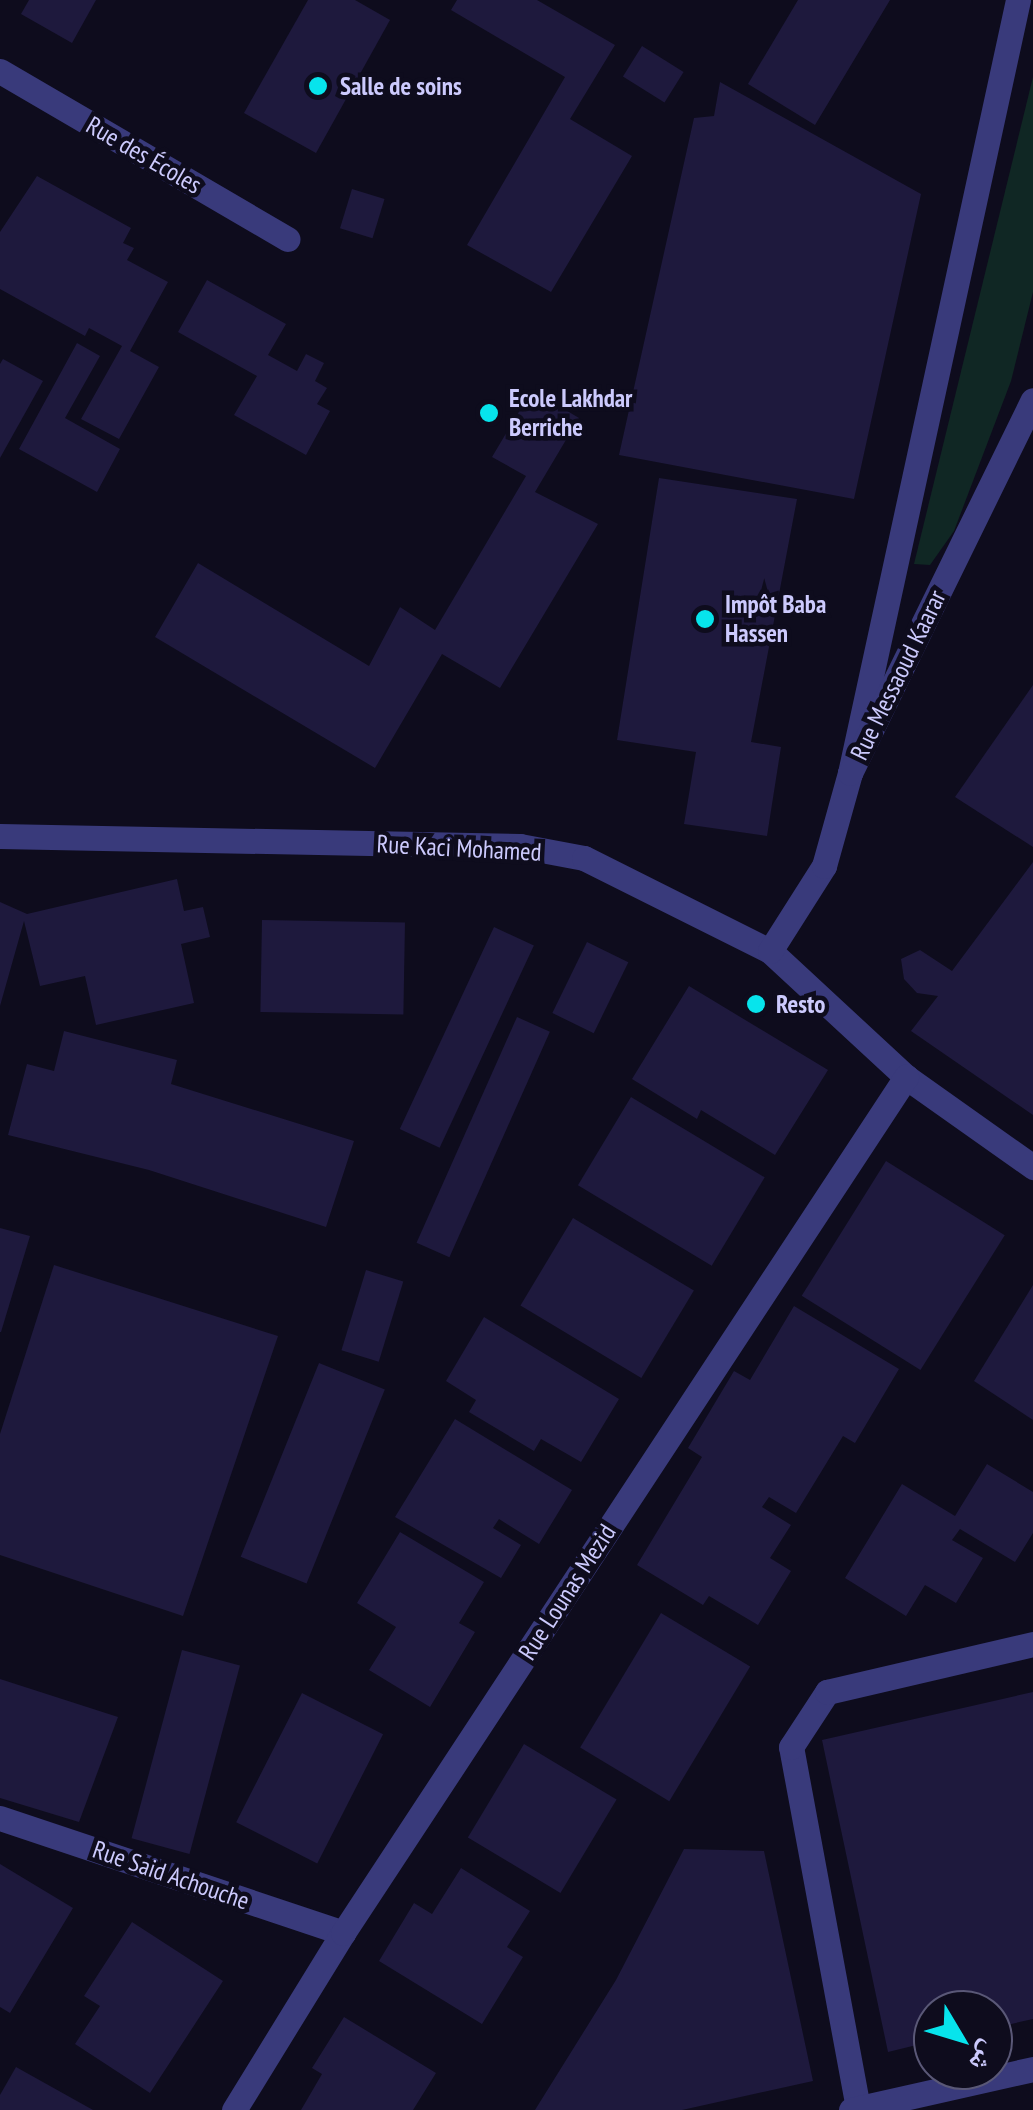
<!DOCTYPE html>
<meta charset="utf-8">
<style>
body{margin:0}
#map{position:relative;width:1033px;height:2110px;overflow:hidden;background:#0e0c1d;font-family:"PT Sans Narrow","Noto Naskh Arabic",sans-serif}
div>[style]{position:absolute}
.green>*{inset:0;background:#102724}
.building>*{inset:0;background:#1e193d;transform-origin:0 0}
.minor>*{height:25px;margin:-12.5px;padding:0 12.5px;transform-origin:12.5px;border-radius:12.5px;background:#393a7b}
.dots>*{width:28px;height:28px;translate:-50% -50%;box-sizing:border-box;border:5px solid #0e0c1d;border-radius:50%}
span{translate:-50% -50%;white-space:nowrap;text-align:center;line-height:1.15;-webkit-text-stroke:9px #0e0c1d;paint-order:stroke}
.poi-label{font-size:25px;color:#cccafd;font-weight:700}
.left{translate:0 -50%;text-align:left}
.street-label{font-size:25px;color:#cccafd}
.north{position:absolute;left:913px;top:1990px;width:100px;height:100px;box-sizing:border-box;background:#0e0c1d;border:2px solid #5a5877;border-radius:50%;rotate:128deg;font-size:28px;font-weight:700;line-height:40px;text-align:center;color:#cccafd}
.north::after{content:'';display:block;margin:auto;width:35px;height:45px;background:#07e4ec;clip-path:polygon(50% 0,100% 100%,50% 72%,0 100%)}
</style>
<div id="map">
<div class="green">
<i style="clip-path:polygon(1033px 77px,1033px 292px,1011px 381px,954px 531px,930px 565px,914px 564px)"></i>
</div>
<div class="building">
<i style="clip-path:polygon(29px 0,96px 0,72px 43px,21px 14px)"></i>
<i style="clip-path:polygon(308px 0,355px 0,390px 20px,316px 153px,244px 113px)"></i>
<i style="clip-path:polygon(457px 0,537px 0,615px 45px,570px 119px,632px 156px,551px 292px,467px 245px,565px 77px,451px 10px)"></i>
<i style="clip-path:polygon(798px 0,890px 0,815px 125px,748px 84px)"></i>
<i style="left:642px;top:46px;width:49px;height:36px;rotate:32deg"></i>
<i style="clip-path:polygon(720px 82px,921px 194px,854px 499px,619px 455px,694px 118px,714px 116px)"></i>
<i style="clip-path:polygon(37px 176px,131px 228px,123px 243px,134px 248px,127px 260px,168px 282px,130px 351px,159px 367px,119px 439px,81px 419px,122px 346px,89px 328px,85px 336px,0 289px,0 232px)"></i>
<i style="left:352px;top:189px;width:34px;height:41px;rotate:17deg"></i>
<i style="clip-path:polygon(207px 280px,286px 324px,268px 355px,297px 371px,306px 354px,324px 363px,315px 381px,327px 388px,317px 404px,330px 411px,306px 455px,234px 415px,257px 376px,178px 332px)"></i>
<i style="clip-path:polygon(77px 343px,100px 356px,65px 418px,120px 449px,97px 492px,19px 449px)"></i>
<i style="clip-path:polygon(3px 359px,43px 381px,0 458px,0 364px)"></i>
<i style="clip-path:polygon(532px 390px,579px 418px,535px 492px,598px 524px,500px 688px,442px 654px,375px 768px,155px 637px,198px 563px,369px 666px,400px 607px,435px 630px,526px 476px,492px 457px)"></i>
<i style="clip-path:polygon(659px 478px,797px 499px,751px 742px,781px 747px,767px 836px,684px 824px,696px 752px,617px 740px)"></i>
<i style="clip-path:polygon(1033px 685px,1033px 847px,955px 797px)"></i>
<i style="clip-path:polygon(1033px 862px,1033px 1115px,911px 1031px,938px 996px,917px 993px,904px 979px,901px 959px,920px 950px,952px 971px)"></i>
<i style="clip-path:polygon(177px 879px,184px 911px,203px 907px,210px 937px,181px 944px,194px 1003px,96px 1025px,85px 976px,40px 986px,24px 921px,0 1006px,0 902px,27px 914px)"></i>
<i style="left:262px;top:920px;width:143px;height:92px;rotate:1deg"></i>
<i style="left:494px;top:927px;width:44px;height:223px;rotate:25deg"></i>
<i style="left:587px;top:942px;width:46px;height:79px;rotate:26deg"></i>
<i style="clip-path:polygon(689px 986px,828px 1070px,775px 1155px,701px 1110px,697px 1119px,632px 1079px)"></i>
<i style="left:517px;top:1017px;width:36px;height:247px;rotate:24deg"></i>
<i style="clip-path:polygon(64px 1031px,177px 1060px,171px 1084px,354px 1141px,326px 1227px,149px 1170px,8px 1135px,27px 1064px,54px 1071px)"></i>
<i style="left:631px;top:1097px;width:156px;height:103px;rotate:31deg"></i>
<i style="left:886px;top:1161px;width:140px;height:159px;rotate:32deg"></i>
<i style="left:573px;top:1218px;width:141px;height:102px;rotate:31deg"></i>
<i style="clip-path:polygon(0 1228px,30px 1236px,1px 1332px,0 1332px)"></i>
<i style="clip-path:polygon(54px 1265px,278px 1336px,183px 1616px,0 1555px,0 1434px)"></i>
<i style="left:366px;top:1270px;width:39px;height:84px;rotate:17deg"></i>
<i style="clip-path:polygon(1033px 1285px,1033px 1420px,974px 1381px)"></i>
<i style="clip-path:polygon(794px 1306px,899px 1369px,855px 1443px,843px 1436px,796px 1513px,769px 1497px,762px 1507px,791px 1525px,770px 1558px,791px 1571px,758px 1625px,709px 1596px,703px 1605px,637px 1565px,702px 1457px,688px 1448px,734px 1371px,750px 1380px)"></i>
<i style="clip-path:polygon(484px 1317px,619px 1399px,581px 1462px,541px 1439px,534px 1451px,469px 1412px,476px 1400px,446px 1381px)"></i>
<i style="left:319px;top:1363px;width:71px;height:209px;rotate:22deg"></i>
<i style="clip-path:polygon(455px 1419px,572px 1490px,539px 1544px,499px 1519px,493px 1528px,521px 1545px,501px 1578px,395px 1517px)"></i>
<i style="clip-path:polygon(987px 1464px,1033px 1492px,1033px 1533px,1015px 1562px,960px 1529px,952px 1540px,983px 1558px,956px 1603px,925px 1585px,906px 1616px,845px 1578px,902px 1484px,955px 1516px)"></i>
<i style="clip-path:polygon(400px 1532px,484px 1582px,459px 1623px,475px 1632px,430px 1707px,369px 1670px,396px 1627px,357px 1603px)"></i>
<i style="left:661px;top:1613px;width:104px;height:157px;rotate:31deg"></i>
<i style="left:182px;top:1650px;width:60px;height:195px;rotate:15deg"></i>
<i style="clip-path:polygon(0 1679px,118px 1717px,79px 1822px,0 1798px)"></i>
<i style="clip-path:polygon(1033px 1692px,1033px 2019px,993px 2028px,993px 2010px,933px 2010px,933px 2041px,888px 2052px,822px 1740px)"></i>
<i style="left:302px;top:1693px;width:91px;height:145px;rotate:27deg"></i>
<i style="left:524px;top:1744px;width:108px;height:109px;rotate:31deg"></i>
<i style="clip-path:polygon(684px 1849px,764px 1851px,813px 2081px,682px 2110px,535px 2110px,616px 1980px)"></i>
<i style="clip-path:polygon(0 1864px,73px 1908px,10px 2013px,0 2007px)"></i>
<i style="clip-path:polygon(461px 1868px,530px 1911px,507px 1947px,523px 1957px,482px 2024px,379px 1961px,414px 1903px,432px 1914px)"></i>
<i style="clip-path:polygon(132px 1922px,223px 1981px,150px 2093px,75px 2044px,100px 2006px,84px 1996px)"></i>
<i style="clip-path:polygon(344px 2017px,436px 2073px,413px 2110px,301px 2110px,322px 2074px,312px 2068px)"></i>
<i style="clip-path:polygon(16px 2067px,93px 2110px,0 2110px,0 2095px)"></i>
</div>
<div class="minor">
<i style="left:0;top:71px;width:333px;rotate:30.3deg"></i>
<i style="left:850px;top:773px;width:791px;rotate:-77.74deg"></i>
<i style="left:0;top:836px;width:520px;rotate:1.1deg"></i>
<i style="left:520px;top:846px;width:65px;rotate:10.6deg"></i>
<i style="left:584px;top:858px;width:208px;rotate:26.6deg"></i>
<i style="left:770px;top:951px;width:185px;rotate:42.8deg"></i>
<i style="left:906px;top:1077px;width:156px;rotate:35.3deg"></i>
<i style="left:770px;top:951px;width:101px;rotate:-57.6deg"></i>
<i style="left:824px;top:866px;width:97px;rotate:-74.4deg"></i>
<i style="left:850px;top:773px;width:415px;rotate:-63.9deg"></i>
<i style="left:0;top:1818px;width:362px;rotate:18.5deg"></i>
<i style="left:858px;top:2108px;width:367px;rotate:-100.5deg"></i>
<i style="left:791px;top:1747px;width:66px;rotate:-56.8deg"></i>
<i style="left:827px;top:1692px;width:212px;rotate:-13.1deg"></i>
<i style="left:234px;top:2110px;width:208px;rotate:-58.4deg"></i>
<i style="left:343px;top:1933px;width:1025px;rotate:-56.67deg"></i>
<i style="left:851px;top:2110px;width:187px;rotate:-12.7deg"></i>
</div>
<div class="dots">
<i style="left:318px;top:86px;background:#07e4ec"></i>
<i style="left:489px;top:413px;background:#07e4ec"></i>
<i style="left:705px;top:619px;background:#07e4ec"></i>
<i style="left:756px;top:1004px;background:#07e4ec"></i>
</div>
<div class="poi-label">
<span class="left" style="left:340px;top:86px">Salle de soins</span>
<span class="left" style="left:509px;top:413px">Ecole Lakhdar<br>Berriche</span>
<span class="left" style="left:725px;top:619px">Impôt Baba<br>Hassen</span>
<span class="left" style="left:776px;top:1004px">Resto</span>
</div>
<div class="street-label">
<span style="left:144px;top:155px;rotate:30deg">Rue des Écoles</span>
<span style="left:898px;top:675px;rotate:-64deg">Rue Messaoud Kaarar</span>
<span style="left:459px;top:848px;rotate:3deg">Rue Kaci Mohamed</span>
<span style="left:567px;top:1592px;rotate:-57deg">Rue Lounas Mezid</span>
<span style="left:171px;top:1875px;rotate:19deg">Rue Said Achouche</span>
</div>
<div class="north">ش</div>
</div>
